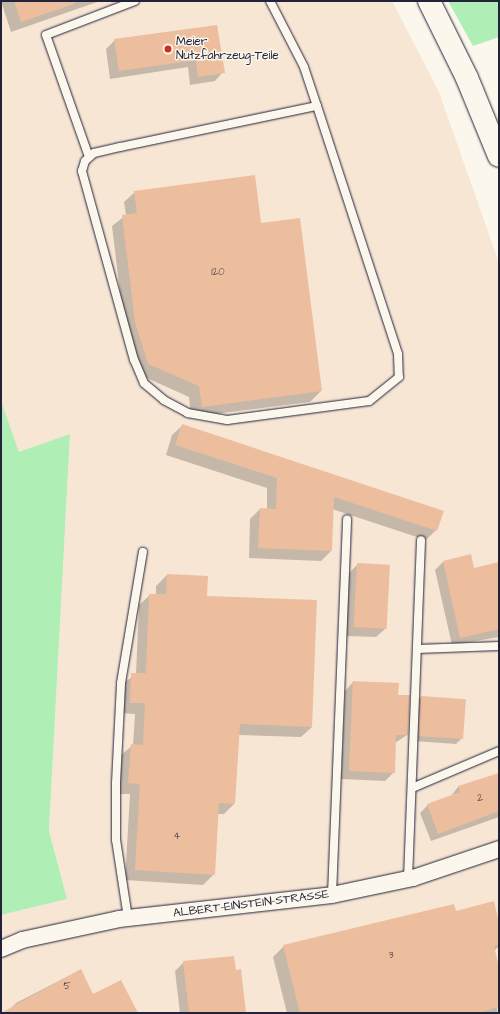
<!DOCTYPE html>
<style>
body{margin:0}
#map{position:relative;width:500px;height:1014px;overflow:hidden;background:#fbf7ec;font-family:"Architects Daughter",sans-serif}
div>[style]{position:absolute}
.built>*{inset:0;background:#f7e6d4}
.green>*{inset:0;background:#afeeb5}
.shadow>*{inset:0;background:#0003}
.building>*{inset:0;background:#edbe9d;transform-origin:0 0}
.roads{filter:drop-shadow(0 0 1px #22223b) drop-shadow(0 0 1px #22223b)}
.lane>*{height:8px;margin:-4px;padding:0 4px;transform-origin:4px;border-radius:4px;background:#fbf7ec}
.street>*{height:16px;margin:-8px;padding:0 8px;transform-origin:8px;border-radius:8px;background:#fbf7ec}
.secondary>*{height:22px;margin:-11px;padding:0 11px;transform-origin:11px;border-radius:11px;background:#fbf7ec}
.dots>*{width:11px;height:11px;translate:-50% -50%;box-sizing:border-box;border:2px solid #fbf7ec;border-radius:50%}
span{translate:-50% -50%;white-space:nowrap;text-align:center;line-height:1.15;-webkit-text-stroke:3px #fbf7ec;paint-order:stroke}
.number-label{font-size:10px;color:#554954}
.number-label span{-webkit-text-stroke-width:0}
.poi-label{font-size:12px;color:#22223b}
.left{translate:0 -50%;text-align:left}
.street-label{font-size:12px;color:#22223b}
.frame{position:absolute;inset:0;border:2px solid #22223b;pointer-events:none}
</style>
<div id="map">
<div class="built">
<i style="clip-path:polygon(1px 1px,392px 1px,439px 92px,499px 263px,499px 1013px,1px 1013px,1px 915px,67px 899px,49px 831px,70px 435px,19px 452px,1px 401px)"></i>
</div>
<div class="green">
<i style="clip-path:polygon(448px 1px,499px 1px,499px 37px,473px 46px)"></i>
<i style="clip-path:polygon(1px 401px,19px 452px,70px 434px,49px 831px,67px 899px,1px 915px)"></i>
</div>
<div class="shadow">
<i style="clip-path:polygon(1px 1px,100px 1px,11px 32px)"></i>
<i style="clip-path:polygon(217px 26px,223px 72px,215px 81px,190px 85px,188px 67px,110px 79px,106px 49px,115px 40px)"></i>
<i style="clip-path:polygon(135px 192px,260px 224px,321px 391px,310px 402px,191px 417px,189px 397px,138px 374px,125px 333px,112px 226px,126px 215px,124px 202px)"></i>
<i style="clip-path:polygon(182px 426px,436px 530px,426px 540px,332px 509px,331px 551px,321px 561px,249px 558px,250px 519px,260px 509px,267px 509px,267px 488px,166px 455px,172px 435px)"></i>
<i style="clip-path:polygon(470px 555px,473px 569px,499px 563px,499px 637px,452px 645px,435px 570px,443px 562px)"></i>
<i style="clip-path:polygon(358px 564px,389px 566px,385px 629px,376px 637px,345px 636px,349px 573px)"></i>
<i style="clip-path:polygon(167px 575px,206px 597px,312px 727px,301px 737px,239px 735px,234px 804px,224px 814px,217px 814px,214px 874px,203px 885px,125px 880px,130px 794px,118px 794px,121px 755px,133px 745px,135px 714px,120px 713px,121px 685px,136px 674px,139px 605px,150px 595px,156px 595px,156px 586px)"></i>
<i style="clip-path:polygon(353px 682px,397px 695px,407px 735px,395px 743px,394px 772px,385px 781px,341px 779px,345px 691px)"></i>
<i style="clip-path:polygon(421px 697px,465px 700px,462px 738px,456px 744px,414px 741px,415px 703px)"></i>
<i style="clip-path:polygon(499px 774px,499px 817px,431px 841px,420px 813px,428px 805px,451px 796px,458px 787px)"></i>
<i style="clip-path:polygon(455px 912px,499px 927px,499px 946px,494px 951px,499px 971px,497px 1013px,287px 1013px,273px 957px,284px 946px)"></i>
<i style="clip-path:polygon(184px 962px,235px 971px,245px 1013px,180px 1013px,175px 971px)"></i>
<i style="clip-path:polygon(80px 970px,93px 996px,137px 1013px,6px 1013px,16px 1003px)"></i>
</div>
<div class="building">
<i style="clip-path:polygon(14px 1px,74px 1px,74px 4px,21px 22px)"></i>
<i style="clip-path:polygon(217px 25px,225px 73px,198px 77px,196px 60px,119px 71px,114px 39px)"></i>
<i style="clip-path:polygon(255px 175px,261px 223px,300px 218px,322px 391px,202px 407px,199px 386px,148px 364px,135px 322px,122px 215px,137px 213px,134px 191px)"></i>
<i style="clip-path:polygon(182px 424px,444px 511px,437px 531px,334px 497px,332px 551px,258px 548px,260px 508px,276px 509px,277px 478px,175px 445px)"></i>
<i style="clip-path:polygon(471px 554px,474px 568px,499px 562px,499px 629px,460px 638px,443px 561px)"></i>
<i style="left:357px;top:563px;width:33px;height:64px;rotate:3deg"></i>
<i style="clip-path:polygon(167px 574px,208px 576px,207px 596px,317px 600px,312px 727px,240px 724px,235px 804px,219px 803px,215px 875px,135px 870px,140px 784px,128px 783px,131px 744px,143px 745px,145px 703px,130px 703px,131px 673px,146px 673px,149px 594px,166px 594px)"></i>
<i style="clip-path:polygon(353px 681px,399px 683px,398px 695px,410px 695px,408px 735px,396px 735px,395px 773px,349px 771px)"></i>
<i style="left:421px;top:696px;width:45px;height:40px;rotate:4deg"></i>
<i style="clip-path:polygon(499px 773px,499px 811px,438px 834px,427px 804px,460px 792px,458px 786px)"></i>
<i style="clip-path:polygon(494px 901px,499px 923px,499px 944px,494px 946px,499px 967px,499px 1006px,481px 1013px,300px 1013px,283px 945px,454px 904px,456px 911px)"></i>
<i style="clip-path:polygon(234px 956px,236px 970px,241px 969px,246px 1013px,189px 1013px,183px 961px)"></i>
<i style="clip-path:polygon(81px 969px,93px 994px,121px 980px,138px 1013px,1px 1013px)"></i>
</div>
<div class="roads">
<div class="lane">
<i style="left:270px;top:1px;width:74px;rotate:62.7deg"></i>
<i style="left:304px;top:67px;width:41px;rotate:71.6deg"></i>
<i style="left:317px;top:106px;width:261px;rotate:71.9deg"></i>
<i style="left:398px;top:354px;width:23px;rotate:88deg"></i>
<i style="left:399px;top:377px;width:38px;rotate:141deg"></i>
<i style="left:369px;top:401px;width:143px;rotate:172.4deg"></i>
<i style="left:227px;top:420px;width:40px;rotate:-170deg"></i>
<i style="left:188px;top:413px;width:27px;rotate:-152deg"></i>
<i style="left:164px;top:400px;width:26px;rotate:-140deg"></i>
<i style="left:144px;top:383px;width:25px;rotate:-113deg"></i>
<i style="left:134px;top:360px;width:196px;rotate:-105.4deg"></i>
<i style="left:82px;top:171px;width:10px;rotate:-73deg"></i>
<i style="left:85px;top:161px;width:12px;rotate:-42deg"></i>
<i style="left:94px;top:153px;width:27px;rotate:-13deg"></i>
<i style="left:120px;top:147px;width:201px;rotate:-11.8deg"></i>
<i style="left:89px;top:157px;width:129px;rotate:-109.4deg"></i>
<i style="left:46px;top:35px;width:95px;rotate:-20.9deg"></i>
<i style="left:417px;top:649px;width:82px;rotate:-2.1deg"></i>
<i style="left:412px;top:788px;width:95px;rotate:-23deg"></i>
<i style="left:408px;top:879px;width:339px;rotate:-87.8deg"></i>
<i style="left:332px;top:895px;width:376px;rotate:-87.7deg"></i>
<i style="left:128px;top:918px;width:79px;rotate:-98.7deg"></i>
<i style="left:116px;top:840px;width:57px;rotate:-90deg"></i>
<i style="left:116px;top:783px;width:100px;rotate:-87.1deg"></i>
<i style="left:121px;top:683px;width:133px;rotate:-80.5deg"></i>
</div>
<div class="street">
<i style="left:1px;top:949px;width:23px;rotate:-23deg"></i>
<i style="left:22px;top:940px;width:99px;rotate:-12.2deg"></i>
<i style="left:119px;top:919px;width:214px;rotate:-6.4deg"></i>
<i style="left:332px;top:895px;width:83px;rotate:-11.9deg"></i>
<i style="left:413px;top:878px;width:91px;rotate:-18.6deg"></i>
</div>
<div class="secondary">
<i style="left:429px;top:1px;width:86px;rotate:63.7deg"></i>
<i style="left:467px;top:78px;width:84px;rotate:67.7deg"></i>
</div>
</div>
<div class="dots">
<i style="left:168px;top:49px;background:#c8321e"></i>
</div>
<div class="number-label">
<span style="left:218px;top:273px">120</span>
<span style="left:480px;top:799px">2</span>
<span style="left:177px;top:837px">4</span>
<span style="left:391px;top:956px">3</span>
<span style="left:67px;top:987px">5</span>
</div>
<div class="poi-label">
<span class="left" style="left:176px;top:49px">Meier<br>Nutzfahrzeug-Teile</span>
</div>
<div class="street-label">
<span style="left:251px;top:904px;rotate:-7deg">ALBERT-EINSTEIN-STRASSE</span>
</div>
<div class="frame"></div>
</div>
